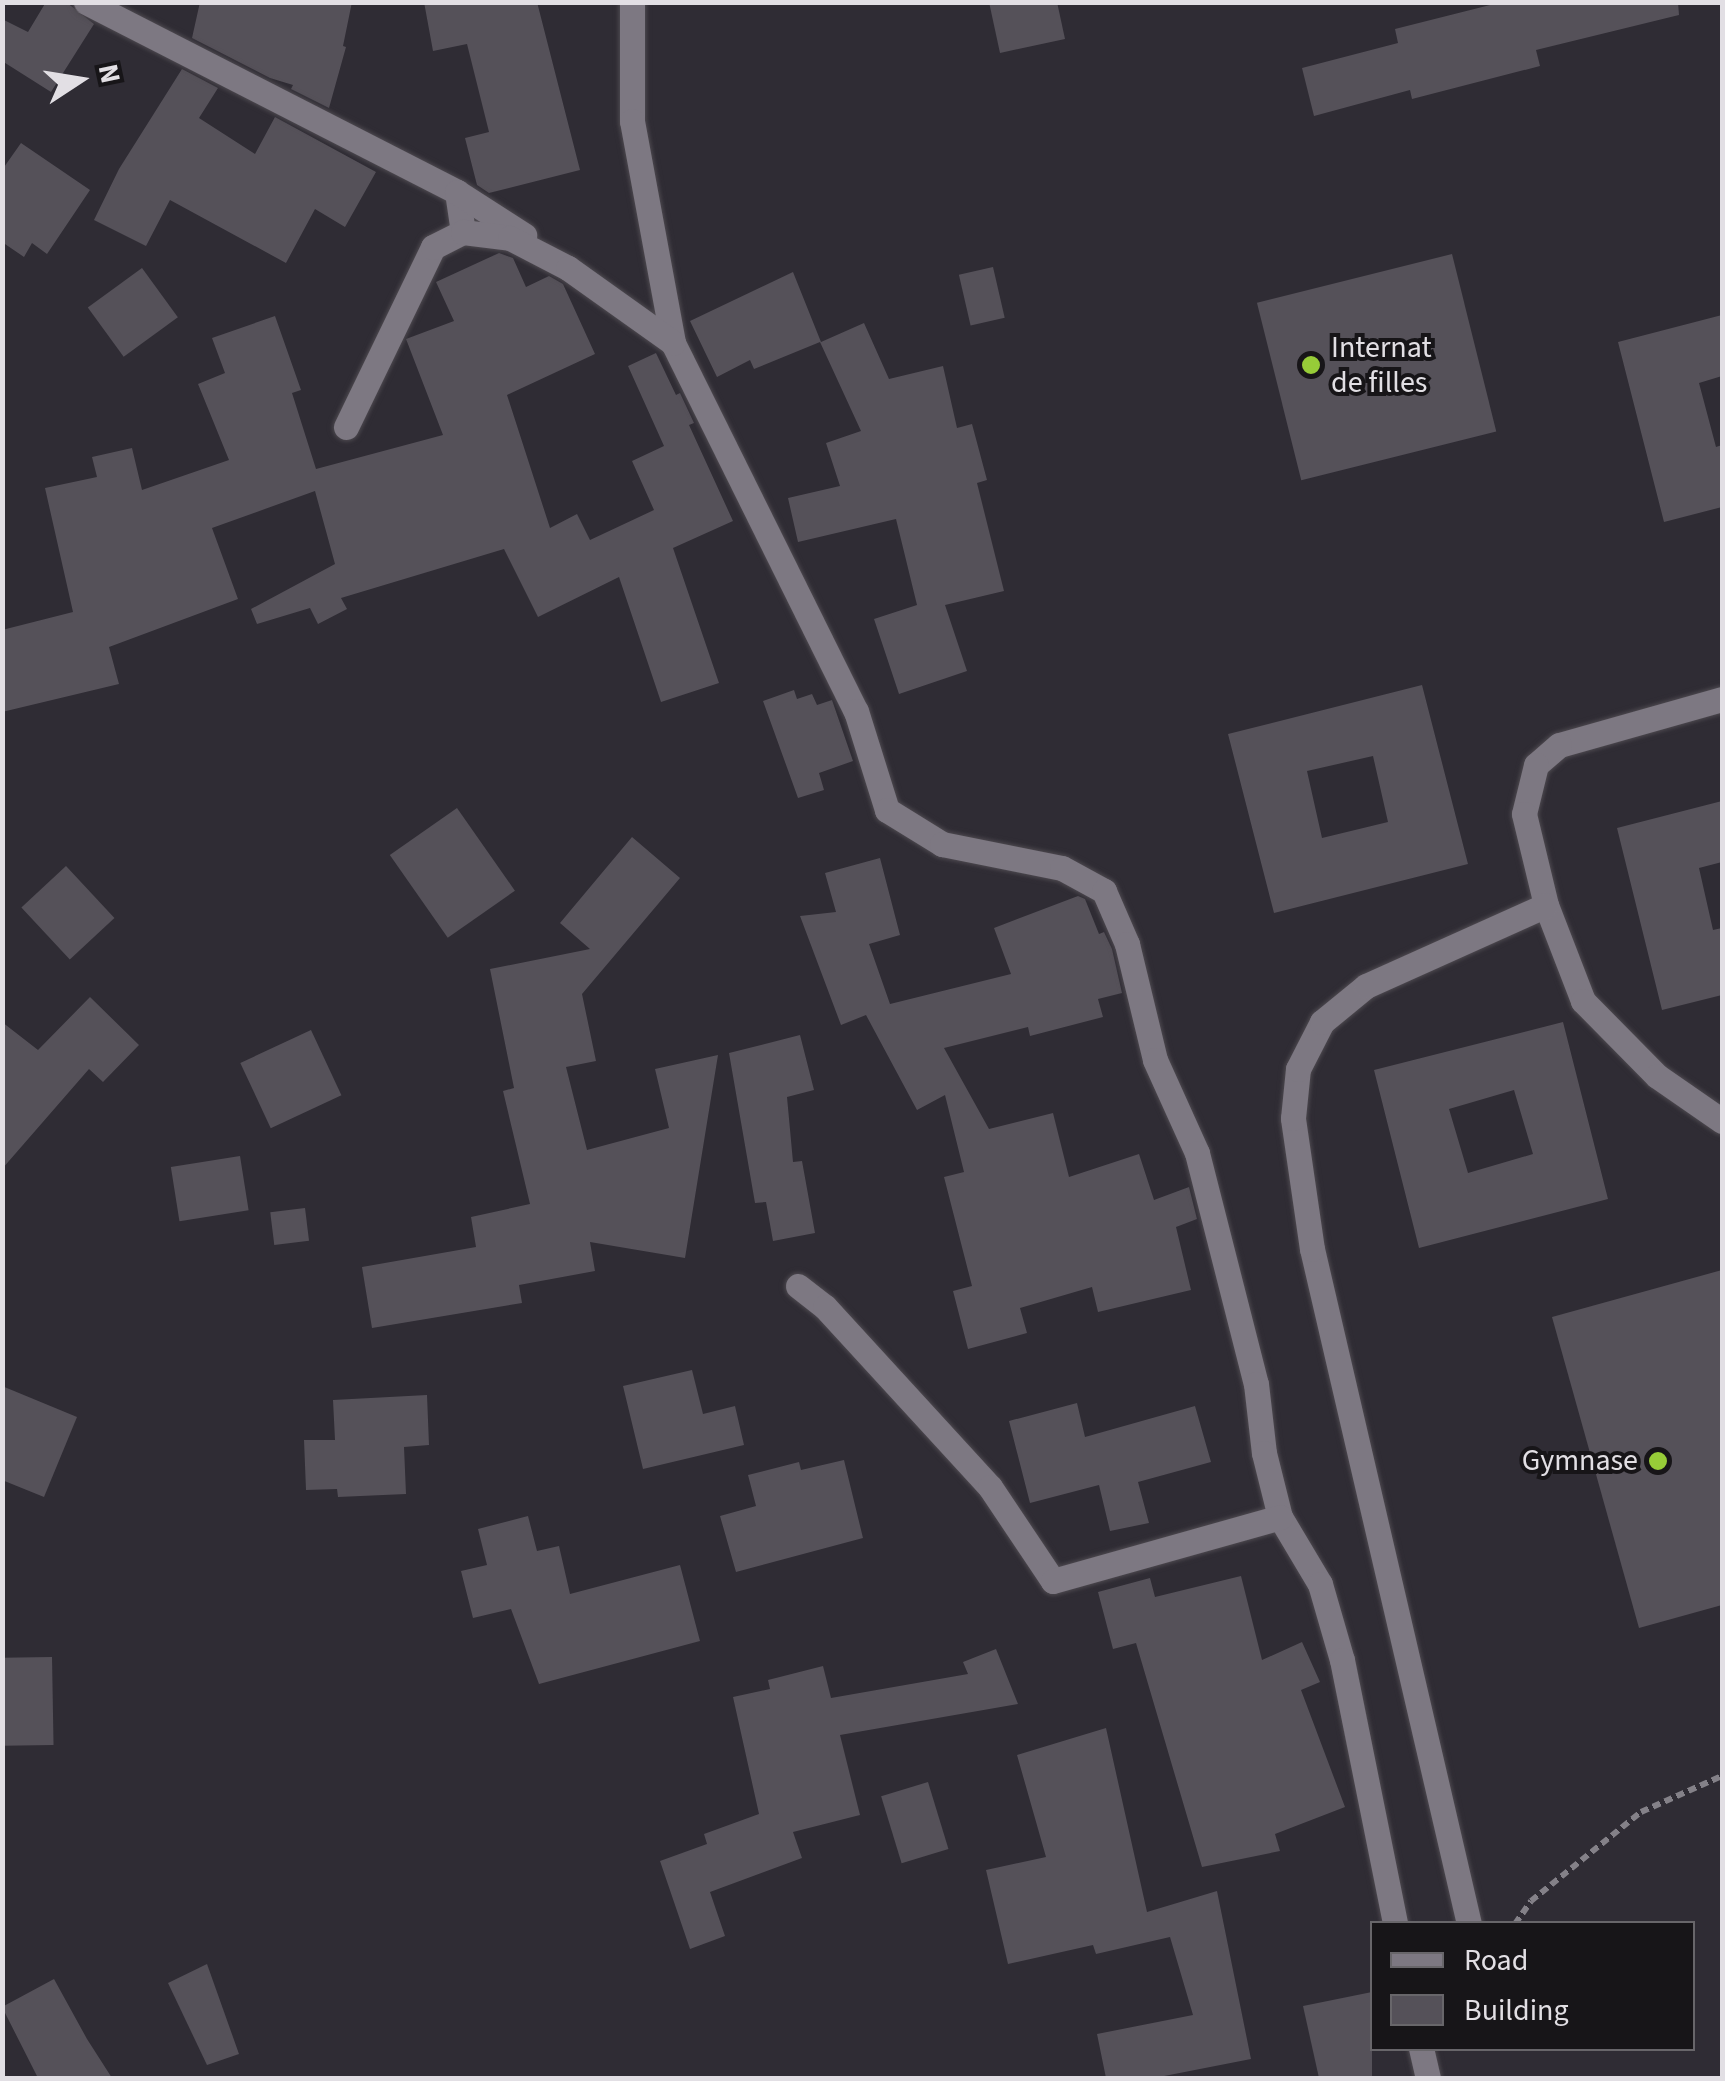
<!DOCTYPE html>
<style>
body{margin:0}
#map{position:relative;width:1725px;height:2081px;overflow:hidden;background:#2f2c34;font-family:"Source Sans 3",sans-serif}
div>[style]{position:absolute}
.building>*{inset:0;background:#555159;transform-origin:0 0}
.path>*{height:6px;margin-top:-3px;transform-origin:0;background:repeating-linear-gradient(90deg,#848188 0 8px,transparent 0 13px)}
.roads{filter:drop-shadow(0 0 2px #4d494f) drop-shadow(0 0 2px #4d494f)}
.minor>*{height:25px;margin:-12.5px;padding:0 12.5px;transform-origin:12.5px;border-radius:12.5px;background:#7d7882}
.dots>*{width:28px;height:28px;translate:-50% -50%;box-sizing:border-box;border:5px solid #171518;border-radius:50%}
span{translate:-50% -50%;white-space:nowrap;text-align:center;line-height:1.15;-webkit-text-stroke:8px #171518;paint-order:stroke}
.poi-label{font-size:30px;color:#e2dfe4}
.left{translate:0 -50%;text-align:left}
.right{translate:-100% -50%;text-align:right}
.frame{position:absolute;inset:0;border:5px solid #e2dfe4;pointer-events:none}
.legend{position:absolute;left:1370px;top:1921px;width:325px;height:130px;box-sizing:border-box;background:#171518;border:2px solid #68666a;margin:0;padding:12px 18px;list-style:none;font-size:30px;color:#e2dfe4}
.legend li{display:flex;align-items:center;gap:20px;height:50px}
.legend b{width:50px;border:2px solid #68666a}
.north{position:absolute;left:30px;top:30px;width:100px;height:100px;-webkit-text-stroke:8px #171518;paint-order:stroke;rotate:78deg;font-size:28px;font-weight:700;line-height:40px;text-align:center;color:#e2dfe4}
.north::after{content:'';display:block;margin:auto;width:35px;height:45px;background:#e2dfe4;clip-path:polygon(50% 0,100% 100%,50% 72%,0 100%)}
</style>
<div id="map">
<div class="building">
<i style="clip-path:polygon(46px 2px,66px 2px,94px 24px,51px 92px,2px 61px,2px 19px,28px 32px)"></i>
<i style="clip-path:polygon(200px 2px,352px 2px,343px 46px,346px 47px,329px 108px,291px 89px,293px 85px,270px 78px,192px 38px)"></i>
<i style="clip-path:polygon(424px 2px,537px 2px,580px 170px,489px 193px,477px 185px,465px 138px,489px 132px,467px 44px,433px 51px)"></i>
<i style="clip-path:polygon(989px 2px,1057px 2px,1065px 39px,1000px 53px)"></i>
<i style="clip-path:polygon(1502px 2px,1678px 2px,1679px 15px,1536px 50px,1540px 66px,1412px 99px,1410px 90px,1314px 116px,1302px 68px,1398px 43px,1395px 29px)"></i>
<i style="clip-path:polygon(182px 69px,218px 88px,199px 118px,255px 154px,275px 117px,376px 172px,345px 227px,315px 209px,286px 263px,170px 200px,146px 246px,94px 220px,119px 169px)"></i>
<i style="clip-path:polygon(21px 143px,90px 190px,47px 254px,32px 243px,24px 257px,2px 242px,2px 170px)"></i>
<i style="clip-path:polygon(499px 253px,513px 258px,526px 287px,549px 276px,563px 284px,595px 354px,507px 395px,550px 528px,577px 514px,590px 540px,654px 510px,632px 461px,664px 446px,628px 366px,656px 353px,676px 395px,680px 393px,694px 423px,689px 425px,733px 521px,673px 548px,719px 683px,661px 702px,619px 577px,538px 617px,504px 549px,341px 598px,347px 609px,318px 624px,310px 608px,257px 624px,251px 609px,335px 564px,315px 491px,212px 528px,238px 599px,109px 647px,119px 684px,2px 712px,2px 630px,73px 612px,45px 488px,97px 477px,92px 457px,132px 448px,142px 490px,229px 460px,198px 384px,225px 373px,212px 338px,275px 316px,301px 390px,292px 393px,316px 469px,443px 435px,406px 339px,454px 321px,436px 282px)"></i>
<i style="left:1452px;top:254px;width:183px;height:201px;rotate:76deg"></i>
<i style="left:993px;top:267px;width:52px;height:35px;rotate:77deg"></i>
<i style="left:142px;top:268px;width:61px;height:67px;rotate:54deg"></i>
<i style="clip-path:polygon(793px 272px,821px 342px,864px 323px,889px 379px,943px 366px,957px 428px,972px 424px,987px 480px,977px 483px,1004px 591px,945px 605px,967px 671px,899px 694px,874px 619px,917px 605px,896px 519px,798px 542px,788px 498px,840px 486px,826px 443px,861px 431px,820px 342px,754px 369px,750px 360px,717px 377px,690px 321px)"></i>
<i style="clip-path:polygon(1722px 315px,1722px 376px,1699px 383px,1716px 447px,1722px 445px,1722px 507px,1664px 522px,1618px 342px)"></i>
<i style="clip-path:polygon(evenodd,1422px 685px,1468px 864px,1274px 913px,1228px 734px,1422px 685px,1373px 756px,1388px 822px,1322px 838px,1307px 771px,1373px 756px)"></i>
<i style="clip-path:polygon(794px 690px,797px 699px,812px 694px,817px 705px,832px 700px,853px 761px,819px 773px,824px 790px,798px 798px,763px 701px)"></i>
<i style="clip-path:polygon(1722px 801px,1722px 862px,1699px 868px,1713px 930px,1722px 928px,1722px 995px,1662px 1010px,1617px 828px)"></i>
<i style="left:457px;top:808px;width:101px;height:82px;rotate:55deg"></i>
<i style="clip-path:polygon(632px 837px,680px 878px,582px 994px,596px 1061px,566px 1067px,587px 1150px,669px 1128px,655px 1069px,718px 1055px,685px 1258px,590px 1242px,595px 1271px,519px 1285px,522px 1303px,372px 1328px,362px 1267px,476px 1247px,471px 1217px,530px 1204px,503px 1091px,514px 1088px,490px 969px,590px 949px,560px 923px)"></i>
<i style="clip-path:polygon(880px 858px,900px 935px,869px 944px,890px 1004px,1011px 974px,994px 928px,1078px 896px,1085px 899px,1099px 934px,1104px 932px,1112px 949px,1122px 993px,1098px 999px,1103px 1017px,1030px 1036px,1028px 1027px,944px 1048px,989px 1129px,1053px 1113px,1069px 1177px,1139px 1154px,1154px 1200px,1189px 1187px,1197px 1219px,1176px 1227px,1191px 1290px,1098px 1312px,1092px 1287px,1020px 1308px,1027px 1333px,968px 1349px,953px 1291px,972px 1286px,944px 1177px,964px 1172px,945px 1095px,917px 1110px,866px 1015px,841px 1025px,800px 916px,836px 912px,825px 873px)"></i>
<i style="left:66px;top:866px;width:71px;height:61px;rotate:47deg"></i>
<i style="clip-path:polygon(90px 997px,139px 1045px,103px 1082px,89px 1069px,2px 1169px,2px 1022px,38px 1050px)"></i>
<i style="clip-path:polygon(evenodd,1563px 1022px,1608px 1199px,1419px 1248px,1374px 1070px,1563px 1022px,1514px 1090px,1533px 1154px,1468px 1173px,1449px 1109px,1514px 1090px)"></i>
<i style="left:311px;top:1030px;width:72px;height:78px;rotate:65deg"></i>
<i style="clip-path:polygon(800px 1035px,814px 1090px,787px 1097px,793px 1162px,802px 1161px,815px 1233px,773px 1241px,766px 1202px,755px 1203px,729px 1053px)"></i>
<i style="left:240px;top:1156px;width:55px;height:70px;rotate:81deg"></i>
<i style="left:305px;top:1208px;width:33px;height:35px;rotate:83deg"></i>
<i style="clip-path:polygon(1722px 1270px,1722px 1605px,1639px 1628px,1552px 1317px)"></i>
<i style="clip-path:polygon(692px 1370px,703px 1414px,735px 1406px,744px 1445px,643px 1469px,623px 1386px)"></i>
<i style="clip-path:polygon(2px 1386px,77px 1417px,44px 1497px,2px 1480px)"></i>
<i style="clip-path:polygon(427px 1395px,429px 1445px,404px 1447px,406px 1494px,338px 1497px,337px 1489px,306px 1490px,304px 1440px,335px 1440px,333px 1400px)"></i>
<i style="clip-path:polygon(1077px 1403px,1085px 1437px,1195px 1406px,1211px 1462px,1138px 1482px,1149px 1523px,1110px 1531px,1099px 1485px,1030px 1503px,1009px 1421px)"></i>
<i style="clip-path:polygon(844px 1460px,863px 1538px,736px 1572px,720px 1516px,756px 1506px,748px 1475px,799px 1462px,801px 1470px)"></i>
<i style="clip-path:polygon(528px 1516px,537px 1551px,559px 1546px,570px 1594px,680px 1565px,700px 1641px,539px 1684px,511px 1609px,473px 1618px,461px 1571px,487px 1565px,478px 1529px)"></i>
<i style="clip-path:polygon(1241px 1576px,1262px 1660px,1302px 1642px,1320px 1682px,1301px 1690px,1345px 1807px,1275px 1834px,1280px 1851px,1202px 1867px,1136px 1643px,1113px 1649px,1098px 1592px,1150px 1578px,1155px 1597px)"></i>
<i style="clip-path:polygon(996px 1649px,1018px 1704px,840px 1735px,860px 1815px,793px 1832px,802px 1858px,710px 1892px,725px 1936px,690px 1949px,660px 1861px,707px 1844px,704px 1834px,759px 1814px,733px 1697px,770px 1689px,768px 1680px,823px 1666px,831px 1698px,968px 1674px,963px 1662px)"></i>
<i style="left:52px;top:1657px;width:88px;height:50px;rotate:89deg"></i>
<i style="clip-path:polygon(1106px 1728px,1147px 1912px,1217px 1891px,1251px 2059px,1154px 2078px,1106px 2078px,1097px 2034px,1193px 2015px,1170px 1937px,1096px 1954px,1093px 1945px,1008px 1964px,986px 1870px,1046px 1857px,1017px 1755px)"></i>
<i style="left:928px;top:1782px;width:70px;height:49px;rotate:73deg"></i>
<i style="clip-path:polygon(207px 1964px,239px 2054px,207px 2065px,168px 1983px)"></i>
<i style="clip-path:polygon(54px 1979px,87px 2039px,112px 2078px,38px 2078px,2px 2007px)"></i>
<i style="clip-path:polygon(1372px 1992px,1372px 2078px,1319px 2078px,1303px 2006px)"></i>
</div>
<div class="path">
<i style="left:1515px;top:1924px;width:28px;rotate:-55deg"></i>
<i style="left:1531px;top:1901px;width:141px;rotate:-39deg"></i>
<i style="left:1641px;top:1812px;width:89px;rotate:-24deg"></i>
</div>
<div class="roads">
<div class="minor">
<i style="left:86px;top:2px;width:417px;rotate:27.1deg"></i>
<i style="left:457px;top:192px;width:40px;rotate:81.5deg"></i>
<i style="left:632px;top:2px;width:119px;rotate:90deg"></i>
<i style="left:632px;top:121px;width:226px;rotate:79.5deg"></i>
<i style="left:673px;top:343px;width:411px;rotate:63.6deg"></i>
<i style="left:856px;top:711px;width:104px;rotate:72.6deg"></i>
<i style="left:887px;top:810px;width:65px;rotate:31.7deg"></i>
<i style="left:942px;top:844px;width:122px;rotate:11.3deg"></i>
<i style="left:1062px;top:868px;width:48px;rotate:28.7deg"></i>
<i style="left:1104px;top:891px;width:58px;rotate:66.5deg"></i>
<i style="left:1127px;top:944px;width:119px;rotate:76.4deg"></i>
<i style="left:1155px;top:1060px;width:102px;rotate:65.7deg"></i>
<i style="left:1197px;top:1153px;width:238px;rotate:75.7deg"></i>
<i style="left:1256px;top:1384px;width:69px;rotate:83.4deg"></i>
<i style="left:1264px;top:1453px;width:66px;rotate:76deg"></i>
<i style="left:1280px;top:1517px;width:78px;rotate:59.2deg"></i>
<i style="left:1320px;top:1584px;width:79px;rotate:73.9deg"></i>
<i style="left:1342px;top:1660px;width:269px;rotate:78.6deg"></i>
<i style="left:457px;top:192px;width:80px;rotate:32.7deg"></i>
<i style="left:346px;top:427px;width:200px;rotate:-64.2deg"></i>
<i style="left:433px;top:247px;width:34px;rotate:-27deg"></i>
<i style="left:463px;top:232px;width:47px;rotate:7.3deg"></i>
<i style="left:510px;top:238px;width:65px;rotate:27.3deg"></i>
<i style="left:568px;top:268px;width:129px;rotate:35.5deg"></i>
<i style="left:1722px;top:699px;width:169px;rotate:164.2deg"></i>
<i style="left:1559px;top:745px;width:30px;rotate:139deg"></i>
<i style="left:1536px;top:765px;width:50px;rotate:103.8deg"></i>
<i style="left:1524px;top:814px;width:94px;rotate:76.4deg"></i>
<i style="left:1546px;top:905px;width:103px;rotate:68.9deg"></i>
<i style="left:1583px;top:1001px;width:105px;rotate:45.4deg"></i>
<i style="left:1657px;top:1076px;width:79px;rotate:34.7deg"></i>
<i style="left:798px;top:1286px;width:34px;rotate:38deg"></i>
<i style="left:825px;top:1307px;width:244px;rotate:47.5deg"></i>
<i style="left:990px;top:1487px;width:113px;rotate:56.2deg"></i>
<i style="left:1053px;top:1581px;width:236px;rotate:-15.7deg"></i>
<i style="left:1469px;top:1924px;width:693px;rotate:-103.09deg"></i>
<i style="left:1312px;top:1249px;width:132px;rotate:-98.3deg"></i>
<i style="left:1293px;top:1118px;width:49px;rotate:-84.2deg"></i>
<i style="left:1298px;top:1069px;width:53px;rotate:-62.9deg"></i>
<i style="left:1322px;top:1022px;width:57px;rotate:-39.3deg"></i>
<i style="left:1366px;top:986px;width:197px;rotate:-24.2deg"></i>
<i style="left:1421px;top:2048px;width:31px;rotate:77deg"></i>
</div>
</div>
<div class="dots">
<i style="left:1311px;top:365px;background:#97cc38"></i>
<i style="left:1658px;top:1461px;background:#97cc38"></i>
</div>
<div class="poi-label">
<span class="left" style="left:1331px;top:365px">Internat<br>de filles</span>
<span class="right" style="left:1638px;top:1461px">Gymnase</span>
</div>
<div class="frame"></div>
<ul class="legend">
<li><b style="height:12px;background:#7d7882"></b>Road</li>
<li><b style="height:28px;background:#555159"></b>Building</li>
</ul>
<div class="north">N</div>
</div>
